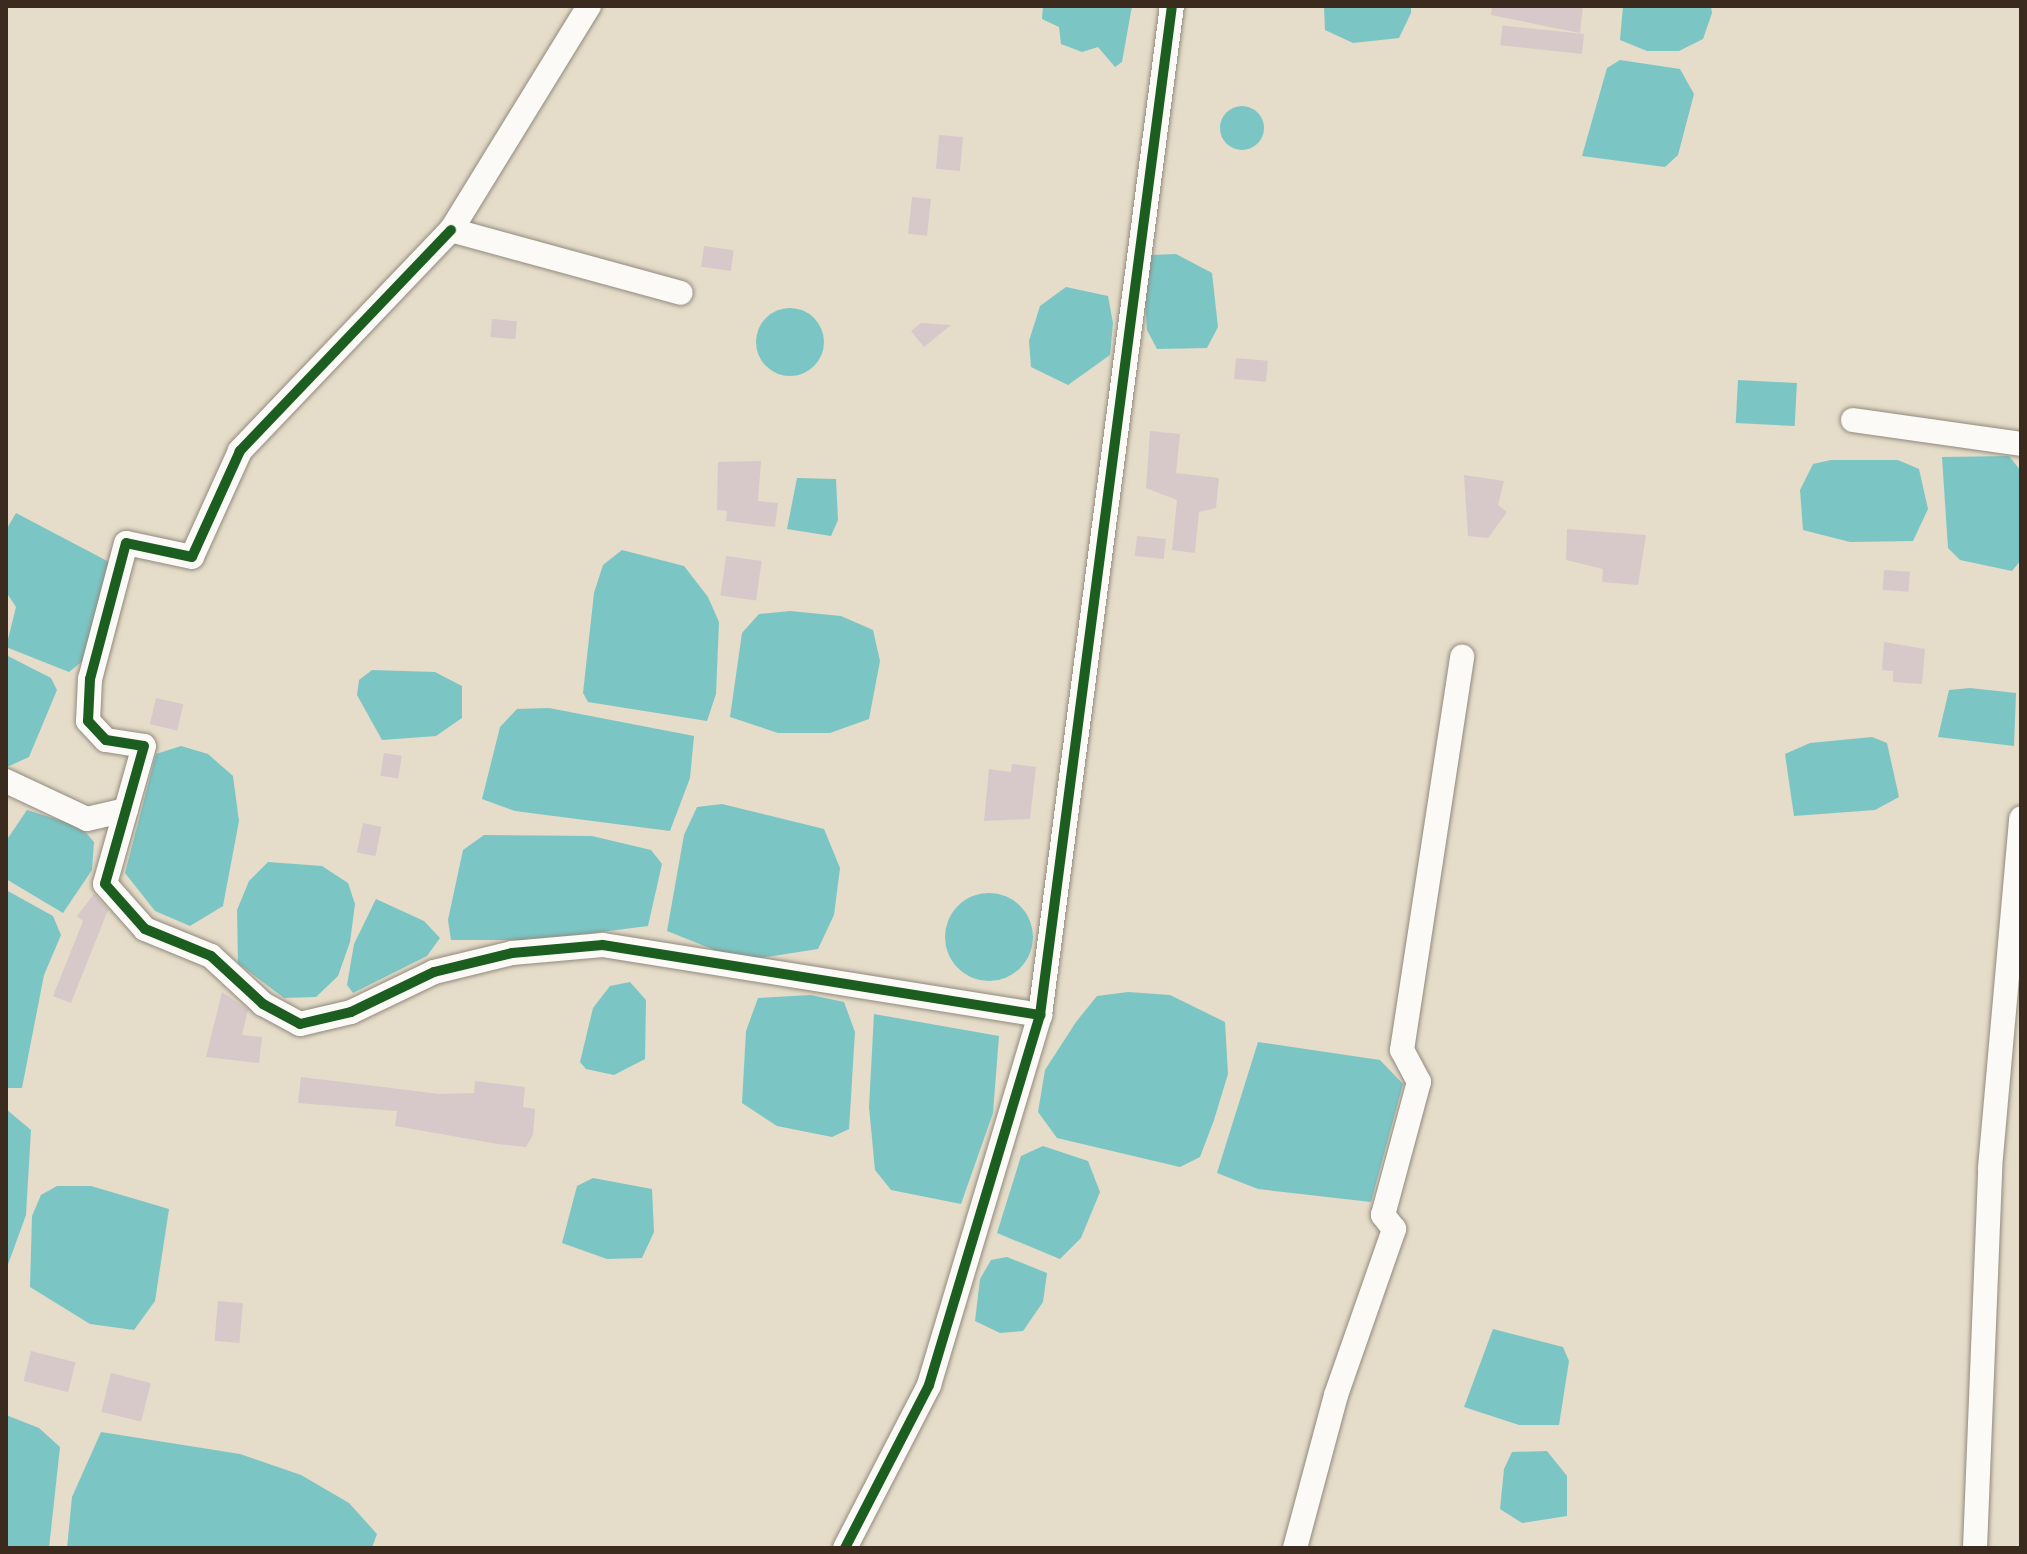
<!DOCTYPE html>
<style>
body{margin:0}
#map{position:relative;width:2027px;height:1554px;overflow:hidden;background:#e5dcc9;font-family:"Shantell Sans",sans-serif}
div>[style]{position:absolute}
.water>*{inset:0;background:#7bc6c5;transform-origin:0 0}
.round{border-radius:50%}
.building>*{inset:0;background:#d7c9ca;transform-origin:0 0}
.roads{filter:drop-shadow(0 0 2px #918a7e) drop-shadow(0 0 2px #918a7e)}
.minor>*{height:24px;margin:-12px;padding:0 12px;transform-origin:12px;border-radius:12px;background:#fbfaf7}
.cycleway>*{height:10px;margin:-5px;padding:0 5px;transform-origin:5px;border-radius:5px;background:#1b5e20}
span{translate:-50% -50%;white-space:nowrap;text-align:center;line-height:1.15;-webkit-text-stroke:7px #fcf5e5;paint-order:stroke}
.frame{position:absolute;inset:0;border:8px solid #3b2a1e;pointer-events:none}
</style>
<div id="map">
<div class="water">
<i style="clip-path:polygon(1043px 6px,1132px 6px,1122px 62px,1115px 67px,1098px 47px,1082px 52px,1061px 44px,1059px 27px,1042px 19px)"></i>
<i style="clip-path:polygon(1324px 6px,1411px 6px,1411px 13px,1399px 38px,1353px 43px,1325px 30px)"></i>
<i style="clip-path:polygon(1623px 6px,1711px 6px,1712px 13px,1703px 39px,1679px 51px,1647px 51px,1620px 40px)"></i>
<i style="clip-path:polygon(1620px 60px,1680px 69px,1694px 94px,1678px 155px,1665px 167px,1582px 156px,1607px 68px)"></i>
<i class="round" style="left:1220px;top:106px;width:44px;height:44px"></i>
<i style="clip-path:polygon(1176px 254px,1212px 273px,1218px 327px,1207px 348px,1157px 349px,1147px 330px,1143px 271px,1151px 255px)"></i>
<i style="clip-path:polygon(1066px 287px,1108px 296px,1113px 323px,1110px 355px,1068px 385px,1031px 367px,1029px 341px,1040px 306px)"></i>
<i class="round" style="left:756px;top:308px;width:68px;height:68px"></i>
<i style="left:1738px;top:380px;width:59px;height:43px;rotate:3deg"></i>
<i style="clip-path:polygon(2009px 456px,2021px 471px,2021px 560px,2012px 571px,1960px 560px,1948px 548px,1942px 457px)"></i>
<i style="clip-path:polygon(1831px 460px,1898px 460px,1919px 469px,1928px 509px,1913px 541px,1850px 542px,1803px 530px,1800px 490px,1813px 464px)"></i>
<i style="clip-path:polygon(797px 478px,836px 479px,838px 520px,831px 536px,787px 529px)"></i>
<i style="clip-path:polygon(16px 513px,111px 563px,90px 655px,69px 672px,6px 647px,16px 607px,6px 592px,6px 530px)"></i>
<i style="clip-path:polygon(622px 550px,684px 566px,708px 597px,719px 622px,716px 694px,707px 721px,588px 702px,583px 693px,594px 593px,603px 565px)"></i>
<i style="clip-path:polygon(790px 611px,841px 616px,873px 630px,880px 661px,869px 719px,830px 733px,778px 733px,730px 717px,742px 633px,759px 614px)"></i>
<i style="clip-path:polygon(6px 655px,51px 678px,57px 690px,29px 757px,7px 767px)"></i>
<i style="clip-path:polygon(372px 670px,435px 672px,462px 686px,462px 718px,436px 736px,382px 740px,357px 695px,359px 680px)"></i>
<i style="clip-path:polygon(1970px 688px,2016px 693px,2014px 746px,1938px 737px,1949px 690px)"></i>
<i style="clip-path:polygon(549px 708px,694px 736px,690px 778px,670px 831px,515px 811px,482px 799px,500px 727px,517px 709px)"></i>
<i style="clip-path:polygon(1872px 737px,1887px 743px,1899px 797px,1875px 810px,1794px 816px,1785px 754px,1810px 743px)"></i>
<i style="clip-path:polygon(181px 746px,208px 754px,233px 776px,239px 821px,223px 906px,190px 926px,155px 911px,125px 873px,156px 754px)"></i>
<i style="clip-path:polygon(722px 804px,824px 829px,840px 868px,834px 915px,818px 949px,742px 961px,667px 931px,684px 835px,697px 807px)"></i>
<i style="clip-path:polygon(27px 810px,81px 827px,94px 842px,92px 870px,63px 913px,6px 879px,6px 841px)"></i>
<i style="clip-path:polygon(484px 835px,592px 836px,651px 850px,662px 864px,648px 926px,538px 940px,451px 940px,448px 920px,463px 850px)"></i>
<i style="clip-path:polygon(268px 862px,322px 866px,348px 883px,355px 904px,350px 942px,338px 976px,316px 997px,284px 998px,238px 963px,237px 910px,249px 881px)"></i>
<i style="clip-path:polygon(6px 890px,53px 916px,61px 935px,44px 975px,22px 1088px,6px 1088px)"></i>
<i class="round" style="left:945px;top:893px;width:88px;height:88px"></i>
<i style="clip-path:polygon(376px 899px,424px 921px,440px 938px,427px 956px,353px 993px,347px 985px,354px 944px)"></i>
<i style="clip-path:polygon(630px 982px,646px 1000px,645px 1059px,614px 1075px,586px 1069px,580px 1062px,593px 1008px,610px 986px)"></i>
<i style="clip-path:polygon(1128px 992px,1170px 995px,1225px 1022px,1228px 1074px,1214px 1120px,1200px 1157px,1180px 1167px,1057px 1138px,1038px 1112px,1045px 1070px,1076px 1022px,1097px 996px)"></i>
<i style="clip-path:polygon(811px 995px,844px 1002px,855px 1032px,849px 1129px,832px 1137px,777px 1126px,742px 1103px,746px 1031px,758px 998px)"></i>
<i style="clip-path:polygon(874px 1014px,999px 1036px,993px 1113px,961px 1204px,891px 1190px,875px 1170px,869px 1107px)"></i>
<i style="clip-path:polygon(1258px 1042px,1380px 1060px,1403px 1084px,1371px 1202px,1258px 1189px,1217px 1173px)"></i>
<i style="clip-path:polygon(6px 1109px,31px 1130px,26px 1215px,6px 1270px)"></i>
<i style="clip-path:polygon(1043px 1146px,1088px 1161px,1100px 1192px,1081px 1238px,1060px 1259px,997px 1233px,1021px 1156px)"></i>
<i style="clip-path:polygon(593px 1178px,652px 1189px,654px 1232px,642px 1258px,607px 1259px,562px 1243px,577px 1186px)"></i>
<i style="clip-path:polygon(57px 1186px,91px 1186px,169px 1209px,155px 1301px,134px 1330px,90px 1324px,30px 1287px,32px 1216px,41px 1195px)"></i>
<i style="clip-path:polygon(1007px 1257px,1047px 1273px,1043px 1302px,1023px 1331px,1000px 1333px,975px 1321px,980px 1279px,991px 1260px)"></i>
<i style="clip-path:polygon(1493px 1329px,1563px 1347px,1569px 1361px,1559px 1425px,1519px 1425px,1464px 1407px)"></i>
<i style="clip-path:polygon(6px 1415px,39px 1428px,60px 1447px,49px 1548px,6px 1548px)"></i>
<i style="clip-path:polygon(101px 1432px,240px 1454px,301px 1475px,349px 1503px,377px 1534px,372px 1548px,67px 1548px,72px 1497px)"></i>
<i style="clip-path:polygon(1547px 1451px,1567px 1476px,1567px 1516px,1522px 1523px,1500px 1509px,1504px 1469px,1512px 1452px)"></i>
</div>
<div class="building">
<i style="clip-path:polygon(1492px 6px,1583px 6px,1580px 33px,1491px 15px)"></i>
<i style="left:1584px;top:34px;width:20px;height:82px;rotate:96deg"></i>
<i style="left:939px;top:135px;width:24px;height:34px;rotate:5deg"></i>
<i style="left:912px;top:197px;width:19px;height:37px;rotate:6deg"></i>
<i style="left:704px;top:246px;width:30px;height:21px;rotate:8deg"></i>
<i style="left:492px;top:319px;width:25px;height:18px;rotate:5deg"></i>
<i style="clip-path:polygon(921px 323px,951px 325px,924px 347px,911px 331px)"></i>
<i style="left:1236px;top:358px;width:32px;height:21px;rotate:5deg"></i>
<i style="clip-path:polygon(1150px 431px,1180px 434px,1176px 473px,1219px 478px,1216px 508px,1199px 512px,1195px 553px,1172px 550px,1177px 500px,1146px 488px)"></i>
<i style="clip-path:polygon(761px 461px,758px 501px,778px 503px,775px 527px,726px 521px,727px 511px,717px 510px,718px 462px)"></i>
<i style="clip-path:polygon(1464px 475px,1504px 481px,1498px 505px,1507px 512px,1488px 538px,1468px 536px)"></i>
<i style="clip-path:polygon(1567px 529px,1646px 535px,1638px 585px,1602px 582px,1603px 569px,1566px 560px)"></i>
<i style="left:1137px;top:536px;width:29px;height:20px;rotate:6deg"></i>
<i style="left:726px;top:556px;width:36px;height:40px;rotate:8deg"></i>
<i style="left:1884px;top:570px;width:26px;height:20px;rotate:4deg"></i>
<i style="clip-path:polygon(1884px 642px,1925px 649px,1922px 684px,1893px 682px,1893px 671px,1882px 670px)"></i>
<i style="left:156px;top:698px;width:28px;height:27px;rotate:13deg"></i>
<i style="left:384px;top:753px;width:18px;height:23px;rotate:9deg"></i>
<i style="clip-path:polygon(1012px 764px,1036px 767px,1030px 819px,984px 821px,989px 769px,1011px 772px)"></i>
<i style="left:363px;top:823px;width:19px;height:30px;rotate:12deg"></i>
<i style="clip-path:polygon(94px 894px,108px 910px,71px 1003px,53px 996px,83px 921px,77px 916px)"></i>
<i style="clip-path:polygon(222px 992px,248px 1010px,242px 1035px,262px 1037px,259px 1063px,206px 1057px)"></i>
<i style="clip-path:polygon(301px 1077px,440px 1094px,474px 1093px,475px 1081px,525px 1087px,523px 1107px,535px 1109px,533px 1135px,526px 1147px,498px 1144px,395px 1126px,397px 1111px,298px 1103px)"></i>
<i style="left:218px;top:1301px;width:25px;height:40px;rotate:5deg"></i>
<i style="left:31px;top:1351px;width:46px;height:31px;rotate:14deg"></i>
<i style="left:111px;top:1373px;width:41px;height:40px;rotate:14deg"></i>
</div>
<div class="roads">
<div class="minor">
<i style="left:589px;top:6px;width:263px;rotate:121.6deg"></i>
<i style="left:451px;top:230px;width:238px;rotate:15.3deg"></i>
<i style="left:451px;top:230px;width:306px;rotate:133.7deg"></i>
<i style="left:240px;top:451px;width:116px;rotate:114.4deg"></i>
<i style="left:192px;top:557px;width:67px;rotate:-168deg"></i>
<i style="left:126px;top:543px;width:141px;rotate:104.8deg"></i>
<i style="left:90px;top:679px;width:42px;rotate:92.7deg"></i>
<i style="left:88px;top:721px;width:26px;rotate:47deg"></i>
<i style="left:106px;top:740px;width:38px;rotate:9deg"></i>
<i style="left:144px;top:746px;width:143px;rotate:105.8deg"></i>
<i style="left:105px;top:884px;width:60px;rotate:48.4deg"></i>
<i style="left:145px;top:929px;width:71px;rotate:22.2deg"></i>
<i style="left:211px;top:956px;width:71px;rotate:42.7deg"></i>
<i style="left:263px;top:1004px;width:42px;rotate:28.4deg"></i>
<i style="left:300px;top:1024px;width:52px;rotate:-13.2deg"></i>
<i style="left:351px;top:1012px;width:92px;rotate:-25.7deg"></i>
<i style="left:434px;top:972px;width:80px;rotate:-13.7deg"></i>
<i style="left:512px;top:953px;width:91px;rotate:-5deg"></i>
<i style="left:603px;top:945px;width:443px;rotate:9.1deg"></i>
<i style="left:1853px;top:420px;width:170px;rotate:8.1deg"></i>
<i style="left:6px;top:781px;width:89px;rotate:25.1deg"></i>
<i style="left:87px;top:819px;width:40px;rotate:-13deg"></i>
<i style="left:845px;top:1548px;width:183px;rotate:-62.7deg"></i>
<i style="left:929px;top:1385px;width:386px;rotate:-73.3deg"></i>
<i style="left:1040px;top:1015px;width:1018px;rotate:-82.55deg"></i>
<i style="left:1295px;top:1548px;width:158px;rotate:-75deg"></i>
<i style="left:1336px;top:1395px;width:176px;rotate:-70.7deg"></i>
<i style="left:1394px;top:1229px;width:18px;rotate:-128deg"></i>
<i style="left:1383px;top:1215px;width:138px;rotate:-74.9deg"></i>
<i style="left:1419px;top:1082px;width:36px;rotate:-118deg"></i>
<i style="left:1402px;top:1050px;width:398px;rotate:-81.3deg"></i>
<i style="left:1975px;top:1548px;width:380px;rotate:-87.7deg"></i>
<i style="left:1990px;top:1168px;width:351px;rotate:-84.9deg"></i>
</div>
</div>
<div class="cycleway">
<i style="left:451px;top:230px;width:306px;rotate:133.7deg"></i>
<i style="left:240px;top:451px;width:116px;rotate:114.4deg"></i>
<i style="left:192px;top:557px;width:67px;rotate:-168deg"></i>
<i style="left:126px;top:543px;width:141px;rotate:104.8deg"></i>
<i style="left:90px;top:679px;width:42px;rotate:92.7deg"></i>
<i style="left:88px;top:721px;width:26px;rotate:47deg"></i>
<i style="left:106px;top:740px;width:38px;rotate:9deg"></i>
<i style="left:144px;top:746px;width:143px;rotate:105.8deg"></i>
<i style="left:105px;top:884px;width:60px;rotate:48.4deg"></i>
<i style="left:145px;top:929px;width:71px;rotate:22.2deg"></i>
<i style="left:211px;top:956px;width:71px;rotate:42.7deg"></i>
<i style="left:263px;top:1004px;width:42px;rotate:28.4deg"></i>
<i style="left:300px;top:1024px;width:52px;rotate:-13.2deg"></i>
<i style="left:351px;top:1012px;width:92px;rotate:-25.7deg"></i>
<i style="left:434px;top:972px;width:80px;rotate:-13.7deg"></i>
<i style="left:512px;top:953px;width:91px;rotate:-5deg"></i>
<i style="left:603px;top:945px;width:443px;rotate:9.1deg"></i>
<i style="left:845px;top:1548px;width:183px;rotate:-62.7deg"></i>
<i style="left:929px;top:1385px;width:386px;rotate:-73.3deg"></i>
<i style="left:1040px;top:1015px;width:1018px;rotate:-82.55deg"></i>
</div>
<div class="frame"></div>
</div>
